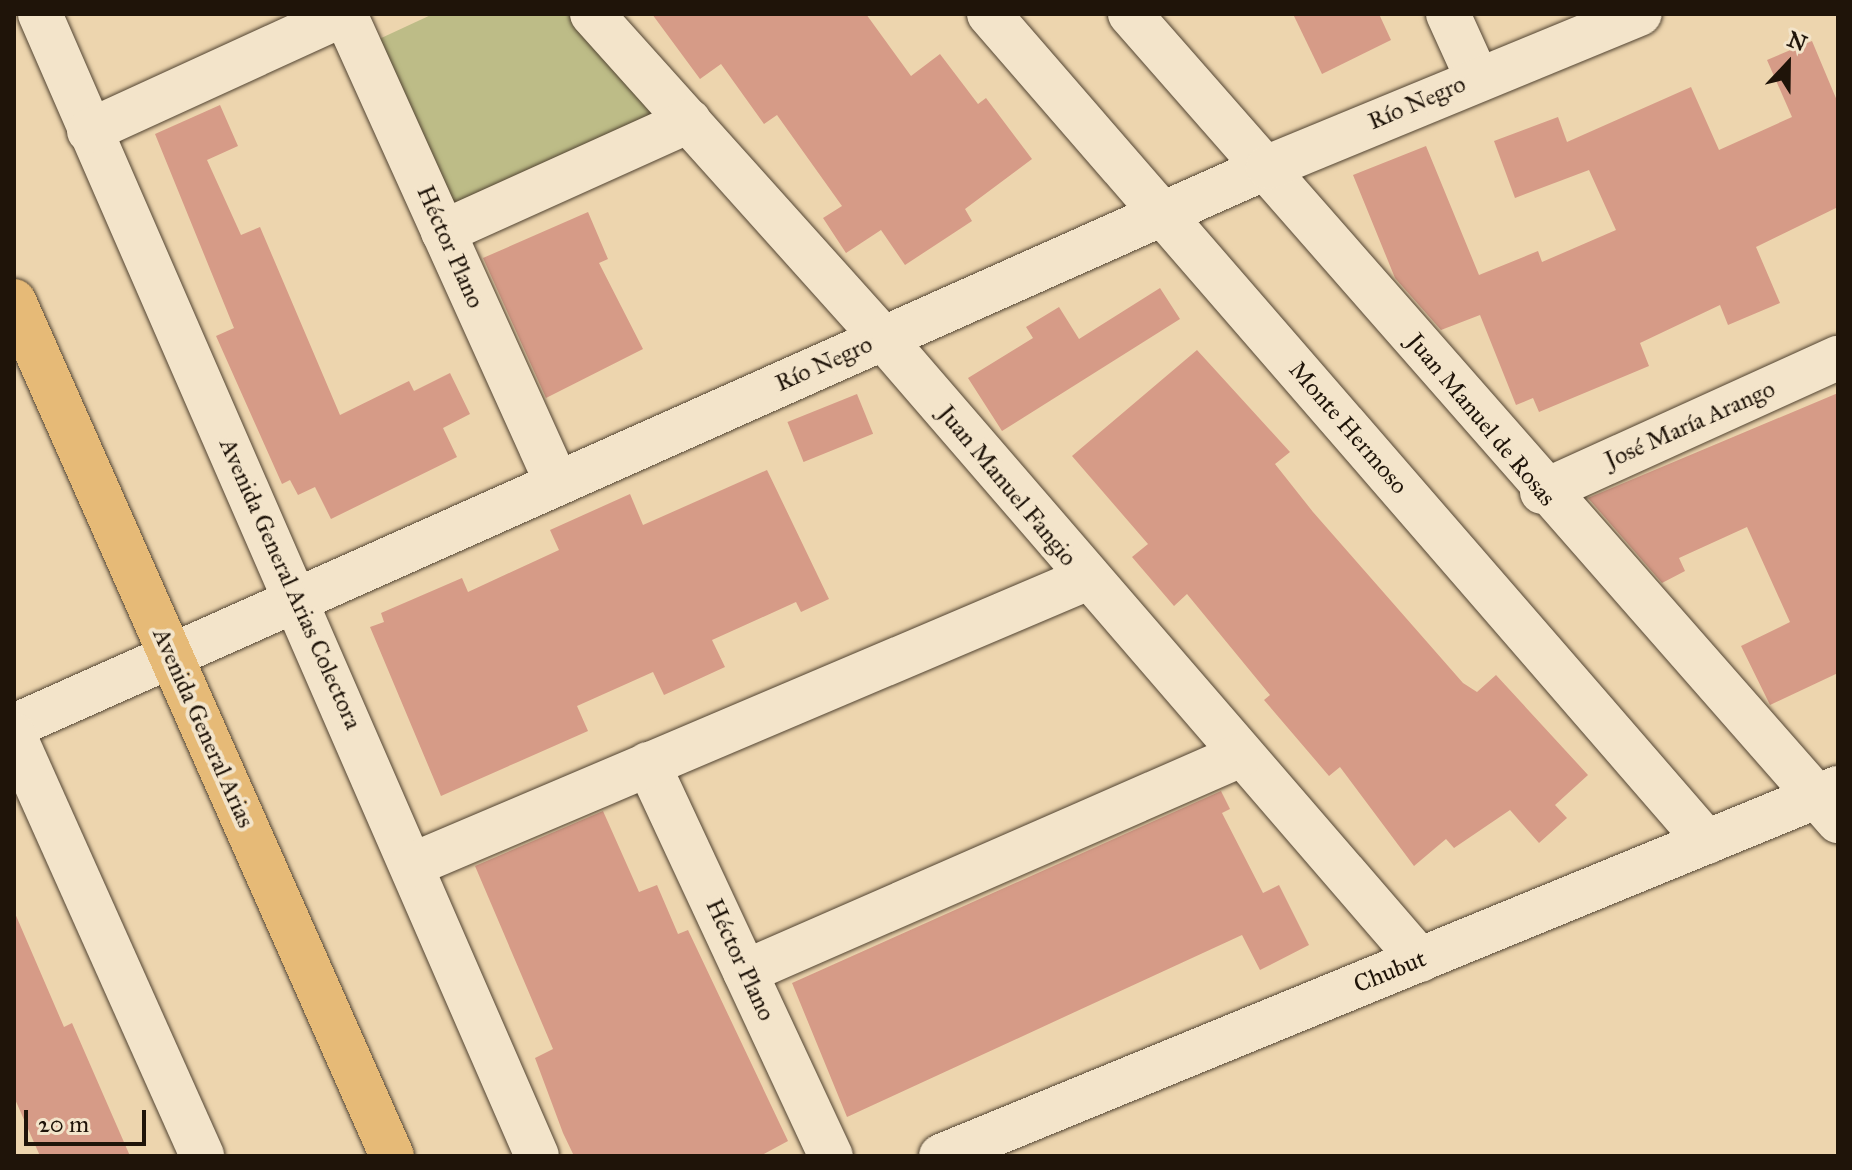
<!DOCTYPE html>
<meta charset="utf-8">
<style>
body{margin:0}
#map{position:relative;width:1852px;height:1170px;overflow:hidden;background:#edd5ae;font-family:"IM FELL Great Primer",serif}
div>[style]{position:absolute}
.green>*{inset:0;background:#bdbc87}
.building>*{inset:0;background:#d69b87;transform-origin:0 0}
.roads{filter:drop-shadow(0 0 2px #524432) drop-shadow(0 0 2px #524432)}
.minor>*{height:44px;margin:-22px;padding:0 22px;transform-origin:22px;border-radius:22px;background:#f3e4ca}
.major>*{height:44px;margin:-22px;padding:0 22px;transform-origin:22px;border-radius:22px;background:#e6ba77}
span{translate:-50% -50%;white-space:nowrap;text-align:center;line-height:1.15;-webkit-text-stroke:8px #f3e4ca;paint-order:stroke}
.street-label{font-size:24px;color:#1f1409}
.frame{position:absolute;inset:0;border:16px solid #1f1409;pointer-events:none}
.north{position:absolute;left:1748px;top:24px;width:80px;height:80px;-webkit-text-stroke:6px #f3e4ca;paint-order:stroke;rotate:22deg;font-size:22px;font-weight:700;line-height:32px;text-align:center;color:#1f1409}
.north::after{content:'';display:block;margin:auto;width:28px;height:36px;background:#1f1409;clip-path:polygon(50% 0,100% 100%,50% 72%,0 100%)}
.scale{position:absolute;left:24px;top:1110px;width:122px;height:36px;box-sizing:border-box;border:4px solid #1f1409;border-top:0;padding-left:10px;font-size:24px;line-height:28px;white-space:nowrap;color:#1f1409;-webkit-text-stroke:6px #f3e4ca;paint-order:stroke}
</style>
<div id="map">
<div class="green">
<i style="clip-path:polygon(433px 14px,571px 14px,654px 117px,451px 208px,377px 40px)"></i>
</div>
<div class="building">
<i style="clip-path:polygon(652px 14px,866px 14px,911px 76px,940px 54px,978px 104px,986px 98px,1032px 159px,965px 209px,972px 221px,905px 265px,881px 230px,846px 253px,823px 218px,842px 206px,777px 115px,764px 124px,721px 64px,700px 79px)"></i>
<i style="clip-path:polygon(1293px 14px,1379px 14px,1391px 40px,1322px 74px)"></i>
<i style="clip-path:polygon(1812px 41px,1838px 103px,1838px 207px,1756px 247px,1780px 303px,1728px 325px,1720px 305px,1640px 343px,1649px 366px,1539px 412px,1533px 398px,1516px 405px,1480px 315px,1441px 330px,1395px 278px,1353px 175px,1426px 146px,1479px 275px,1538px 251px,1542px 262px,1616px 230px,1589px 170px,1515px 198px,1494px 141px,1558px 117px,1567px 142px,1691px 87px,1719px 150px,1792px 117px,1767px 60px)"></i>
<i style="clip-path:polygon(220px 105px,238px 146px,207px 160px,241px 235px,260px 227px,340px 415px,409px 381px,414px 391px,450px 373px,470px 414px,443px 428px,457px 457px,331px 519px,315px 487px,298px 495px,290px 480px,282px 484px,216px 336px,234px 328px,155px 134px)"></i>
<i style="clip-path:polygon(588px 212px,608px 259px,599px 263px,643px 349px,546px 398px,483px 258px)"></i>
<i style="clip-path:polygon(1160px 288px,1180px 319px,1002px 431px,968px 378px,1033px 338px,1026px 327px,1059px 307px,1079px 339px)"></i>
<i style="clip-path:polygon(1197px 350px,1290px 452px,1275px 464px,1313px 512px,1463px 683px,1477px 692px,1496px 675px,1588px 775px,1555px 805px,1567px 818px,1539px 843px,1510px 810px,1454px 848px,1446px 839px,1414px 866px,1340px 767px,1329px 776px,1264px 700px,1270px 695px,1187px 594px,1174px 606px,1132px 557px,1148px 544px,1072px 456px)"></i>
<i style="clip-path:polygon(1838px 393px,1838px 673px,1770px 705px,1741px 646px,1790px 622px,1747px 527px,1679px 558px,1685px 571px,1662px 583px,1588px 498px)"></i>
<i style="left:857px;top:394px;width:43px;height:75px;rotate:68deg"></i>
<i style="clip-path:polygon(767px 470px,829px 599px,801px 612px,796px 602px,712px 640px,725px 667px,664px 695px,653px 672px,577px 706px,588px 731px,441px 796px,370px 627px,384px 622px,381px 613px,462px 578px,468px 592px,559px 550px,550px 530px,630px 494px,643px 525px)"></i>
<i style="clip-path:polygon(1221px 791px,1230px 809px,1222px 813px,1263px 893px,1279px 885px,1309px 945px,1260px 970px,1242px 935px,847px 1117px,792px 983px)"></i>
<i style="clip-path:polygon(603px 811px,639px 892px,657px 885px,678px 934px,688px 930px,788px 1141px,760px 1156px,574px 1156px,563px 1133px,535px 1058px,553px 1049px,475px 866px)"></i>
<i style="clip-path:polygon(14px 911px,64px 1027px,72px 1023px,130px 1156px,40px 1156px,14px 1097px)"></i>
</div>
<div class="roads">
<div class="minor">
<i style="left:40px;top:14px;width:1245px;rotate:66.48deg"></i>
<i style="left:345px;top:14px;width:512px;rotate:65.69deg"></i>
<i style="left:592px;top:14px;width:435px;rotate:48.1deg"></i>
<i style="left:883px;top:338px;width:822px;rotate:49.19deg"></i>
<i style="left:989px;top:14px;width:1096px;rotate:49.07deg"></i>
<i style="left:1130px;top:14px;width:1074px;rotate:48.74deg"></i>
<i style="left:1448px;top:14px;width:70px;rotate:65.6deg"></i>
<i style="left:89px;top:131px;width:281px;rotate:-24.6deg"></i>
<i style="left:443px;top:232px;width:270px;rotate:-24.3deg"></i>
<i style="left:1542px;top:492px;width:325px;rotate:-24.4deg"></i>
<i style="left:14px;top:726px;width:1373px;rotate:-24.03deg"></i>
<i style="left:1268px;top:167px;width:402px;rotate:-22.4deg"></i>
<i style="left:14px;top:735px;width:461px;rotate:65.9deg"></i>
<i style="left:648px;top:764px;width:433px;rotate:65deg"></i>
<i style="left:412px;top:865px;width:732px;rotate:-22.99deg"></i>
<i style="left:745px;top:972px;width:541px;rotate:-23.63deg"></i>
<i style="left:941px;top:1156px;width:970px;rotate:-22.31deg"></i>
</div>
<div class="major">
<i style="left:14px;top:301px;width:935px;rotate:66.15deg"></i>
</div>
</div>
<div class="street-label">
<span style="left:1417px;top:103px;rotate:-23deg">Río Negro</span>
<span style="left:450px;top:247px;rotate:66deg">Héctor Plano</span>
<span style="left:824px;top:364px;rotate:-24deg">Río Negro</span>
<span style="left:1481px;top:420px;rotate:50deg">Juan Manuel de Rosas</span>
<span style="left:1690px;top:425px;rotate:-24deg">José María Arango</span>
<span style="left:1348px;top:428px;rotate:49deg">Monte Hermoso</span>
<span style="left:1007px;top:486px;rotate:50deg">Juan Manuel Fangio</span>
<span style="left:290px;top:584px;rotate:66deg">Avenida General Arias Colectora</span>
<span style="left:203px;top:728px;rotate:66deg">Avenida General Arias</span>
<span style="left:740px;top:960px;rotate:65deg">Héctor Plano</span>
<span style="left:1390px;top:972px;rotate:-22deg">Chubut</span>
</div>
<div class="frame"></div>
<div class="north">N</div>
<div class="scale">20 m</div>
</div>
